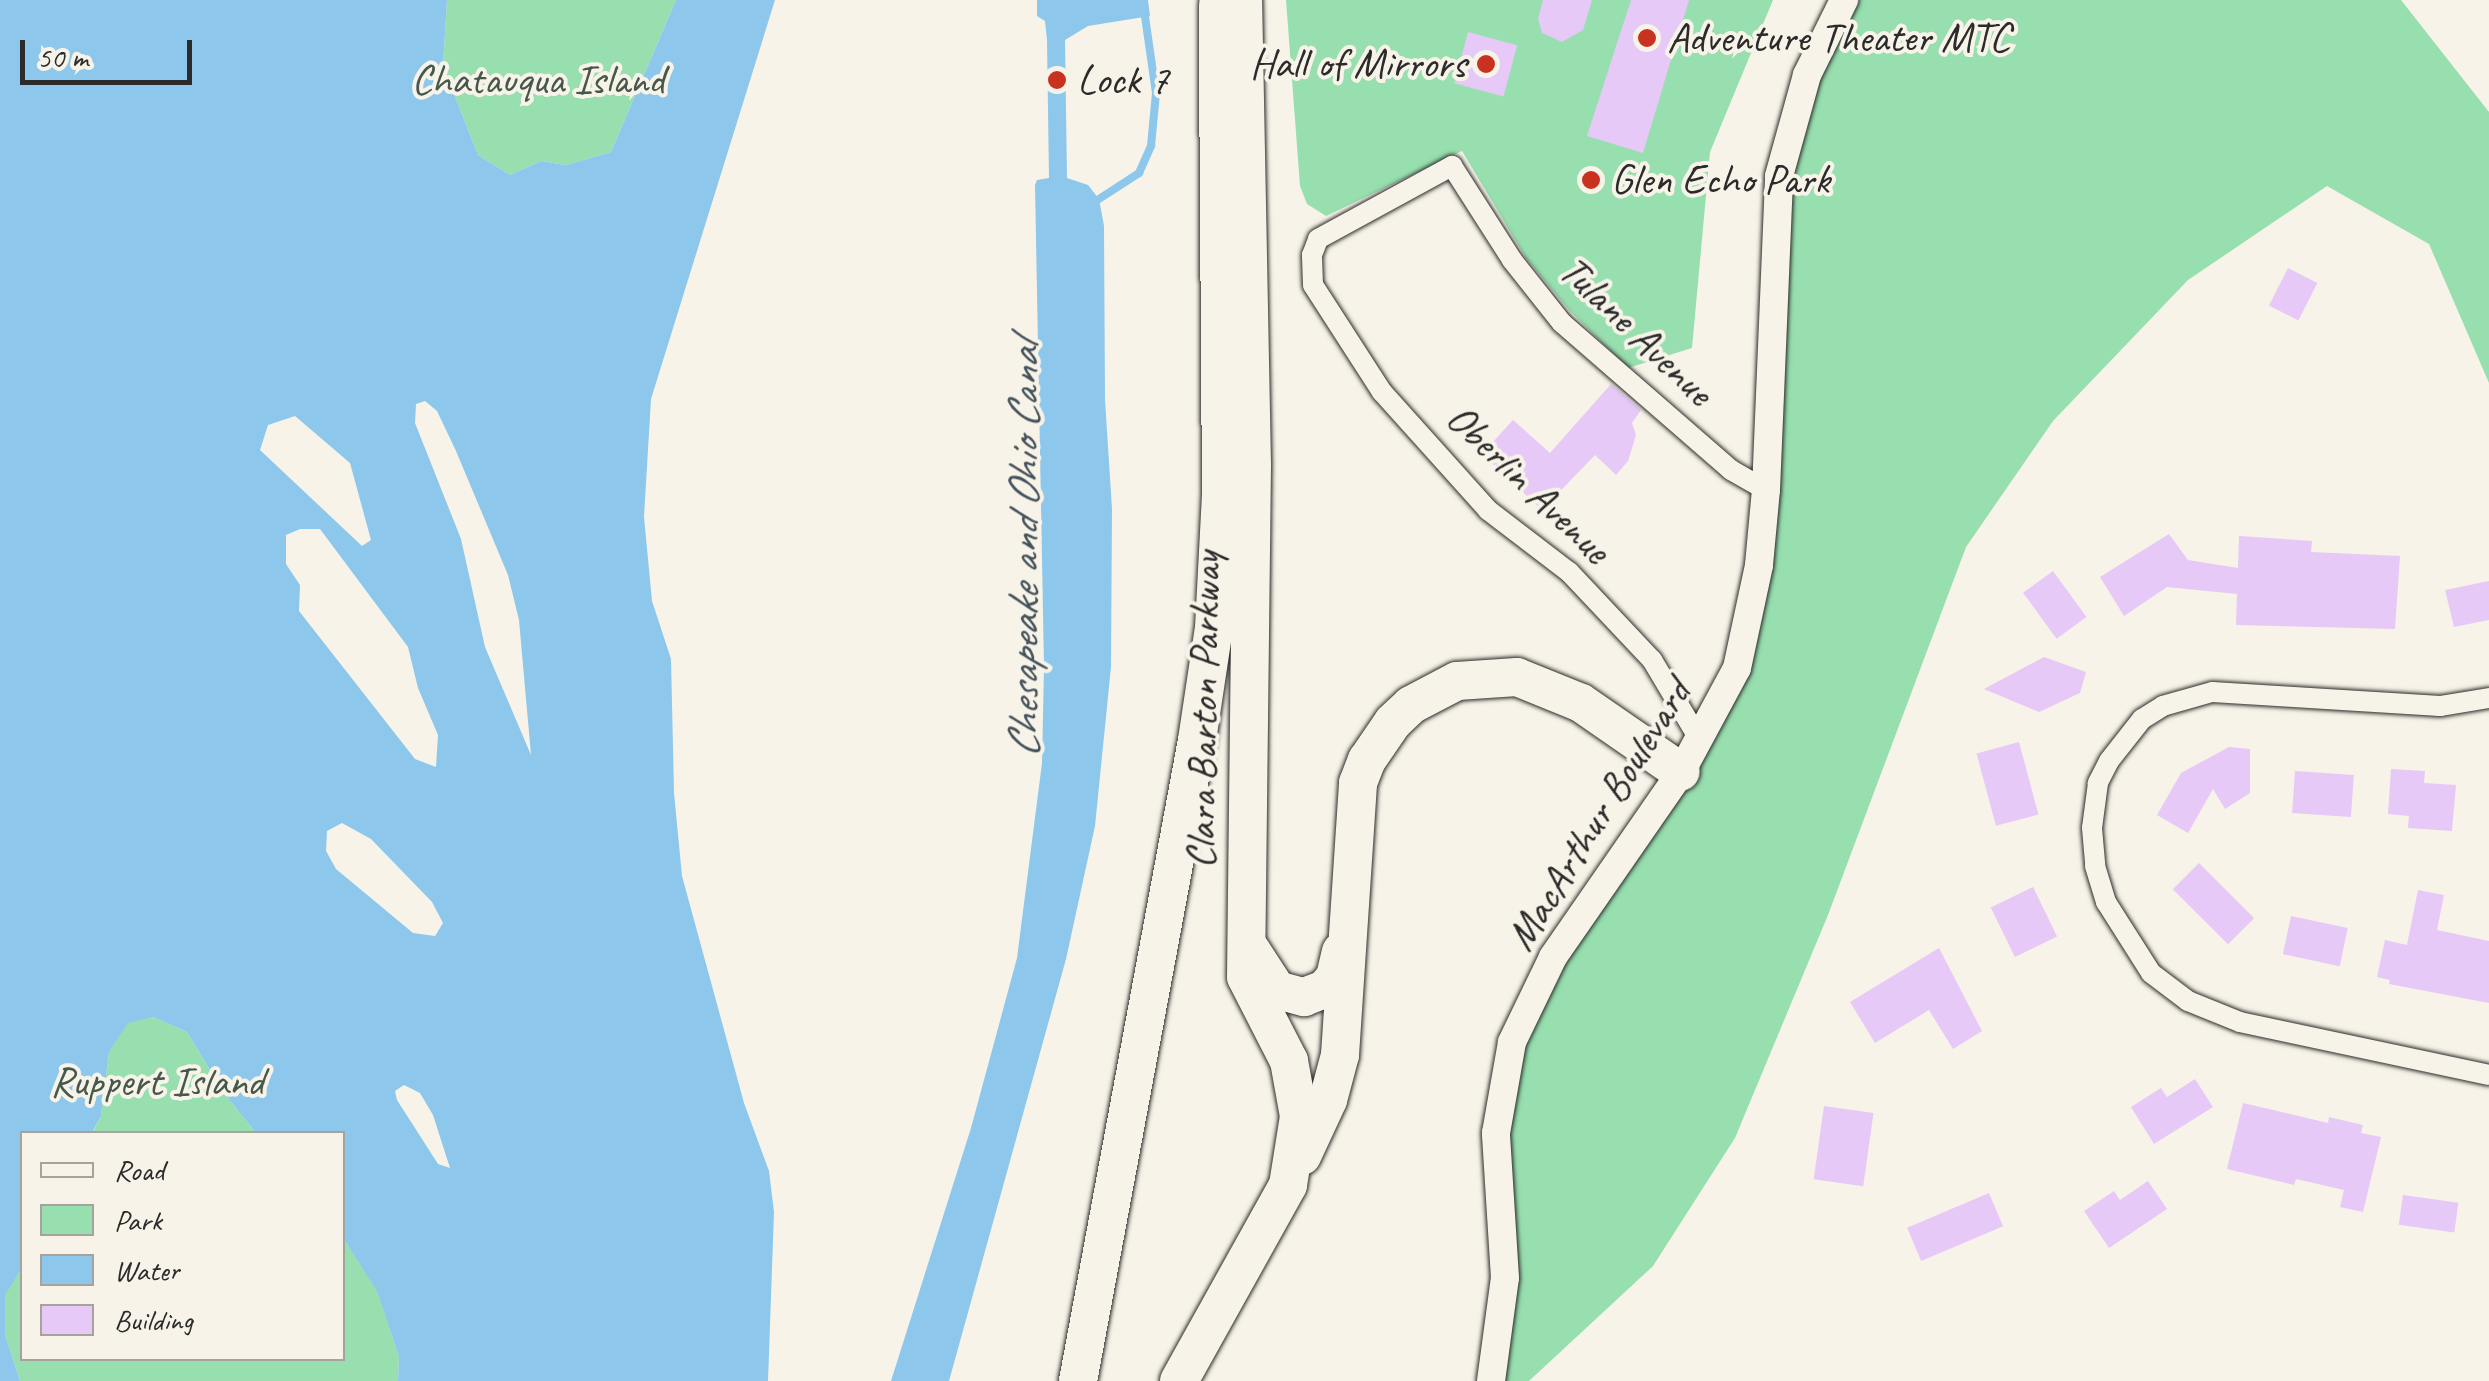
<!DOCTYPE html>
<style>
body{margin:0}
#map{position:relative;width:2489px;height:1381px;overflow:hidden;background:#f7f3e8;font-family:Caveat,sans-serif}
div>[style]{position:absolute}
.green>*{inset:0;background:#97dfae}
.water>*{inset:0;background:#8dc7ec}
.stream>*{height:8px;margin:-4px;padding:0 4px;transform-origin:4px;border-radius:4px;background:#8dc7ec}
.building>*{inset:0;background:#e6c9f7;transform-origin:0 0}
.roads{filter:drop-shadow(0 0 2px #2b2b2b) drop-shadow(0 0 2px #2b2b2b)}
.street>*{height:20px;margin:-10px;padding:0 10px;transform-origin:10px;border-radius:10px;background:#f7f3e8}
.secondary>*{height:28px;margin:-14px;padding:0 14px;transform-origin:14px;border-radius:14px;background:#f7f3e8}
.highway>*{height:38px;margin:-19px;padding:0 19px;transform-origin:19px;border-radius:19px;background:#f7f3e8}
.dots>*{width:28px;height:28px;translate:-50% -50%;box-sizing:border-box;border:5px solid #f7f3e8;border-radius:50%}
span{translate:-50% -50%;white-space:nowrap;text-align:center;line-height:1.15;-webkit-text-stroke:8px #f7f3e8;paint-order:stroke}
.poi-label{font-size:42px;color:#2b2b2b}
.left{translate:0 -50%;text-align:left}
.right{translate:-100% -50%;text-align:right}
.park-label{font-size:42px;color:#46584c}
.street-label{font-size:42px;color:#2b2b2b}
.water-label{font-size:45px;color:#44525b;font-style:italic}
.legend{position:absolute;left:20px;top:1131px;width:325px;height:230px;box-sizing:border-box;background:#f7f3e8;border:2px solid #a5a39c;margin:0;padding:12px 18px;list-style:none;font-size:30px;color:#2b2b2b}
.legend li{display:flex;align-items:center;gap:20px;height:50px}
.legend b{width:50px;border:2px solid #a5a39c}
.scale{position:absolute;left:20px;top:40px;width:172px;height:45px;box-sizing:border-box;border:5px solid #2b2b2b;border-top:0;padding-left:12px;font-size:30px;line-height:35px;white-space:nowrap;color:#2b2b2b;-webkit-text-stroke:8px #f7f3e8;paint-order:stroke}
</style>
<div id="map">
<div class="green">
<i style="clip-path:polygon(447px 0,676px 0,611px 152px,566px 165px,541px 161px,510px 175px,478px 155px,443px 66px)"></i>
<i style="clip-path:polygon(1286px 0,1773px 0,1710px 152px,1692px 348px,1628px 368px,1569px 310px,1526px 258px,1462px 151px,1326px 216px,1307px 204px,1300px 186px)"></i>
<i style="clip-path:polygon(1844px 0,2401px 0,2489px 112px,2489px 383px,2429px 244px,2327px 186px,2188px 280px,2053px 421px,1966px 547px,1828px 915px,1735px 1138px,1653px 1266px,1529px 1381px,1491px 1381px,1512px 1042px,1737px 668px,1779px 176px)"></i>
<i style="clip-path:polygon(153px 1017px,187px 1032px,224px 1093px,256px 1133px,92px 1134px,101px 1116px,109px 1052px,128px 1022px)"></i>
<i style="clip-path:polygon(343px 1238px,377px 1290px,399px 1357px,398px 1381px,20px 1381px,5px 1334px,5px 1294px,22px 1268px,22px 1358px,342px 1358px)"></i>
</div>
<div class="water">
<i style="clip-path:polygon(evenodd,0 0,447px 0,443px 66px,478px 155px,510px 175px,541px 161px,566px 165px,611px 152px,676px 0,775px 0,651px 399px,644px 517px,652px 601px,671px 659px,674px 793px,682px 876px,744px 1103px,769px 1171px,774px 1212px,768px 1381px,398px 1381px,399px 1357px,377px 1291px,343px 1238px,342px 1134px,256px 1133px,224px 1093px,187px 1032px,153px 1017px,128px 1023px,109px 1052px,101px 1116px,92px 1133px,22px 1134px,22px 1268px,5px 1295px,5px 1334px,20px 1381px,0 1381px,0 0,425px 401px,437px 411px,456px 451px,508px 575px,519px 620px,531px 755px,485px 647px,461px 539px,415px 423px,416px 404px,425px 401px,0 0,295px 416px,350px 463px,371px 540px,362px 546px,260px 450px,268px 425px,295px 416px,0 0,300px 529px,320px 529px,408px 647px,418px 688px,438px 735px,436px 767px,415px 759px,299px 611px,300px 585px,286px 564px,286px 535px,300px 529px,0 0,342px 823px,371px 839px,432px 902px,443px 923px,435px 936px,413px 933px,336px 869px,326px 851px,327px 831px,342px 823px,0 0,404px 1085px,420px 1093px,433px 1115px,450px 1168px,438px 1164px,397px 1100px,395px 1091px,404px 1085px)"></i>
<i style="clip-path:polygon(1037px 0,1148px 0,1150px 16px,1088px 26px,1065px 40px,1067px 178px,1088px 185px,1099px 199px,1104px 226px,1105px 400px,1112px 509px,1111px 667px,1095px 826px,1066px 959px,949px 1381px,891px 1381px,971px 1128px,1017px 958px,1042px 763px,1044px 667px,1035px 185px,1037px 180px,1049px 178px,1047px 40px,1045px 21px,1037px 16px)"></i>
</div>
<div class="stream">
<i style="left:1099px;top:199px;width:48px;rotate:-33deg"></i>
<i style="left:1139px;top:173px;width:30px;rotate:-66deg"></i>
<i style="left:1151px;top:146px;width:53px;rotate:-84.6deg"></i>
<i style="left:1156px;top:93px;width:77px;rotate:-98.2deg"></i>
</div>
<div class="building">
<i style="clip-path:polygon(1543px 0,1592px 0,1583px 30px,1562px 42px,1542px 33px,1538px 19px)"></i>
<i style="clip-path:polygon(1631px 0,1689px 0,1643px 153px,1587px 136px)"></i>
<i style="left:1468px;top:32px;width:51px;height:53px;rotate:15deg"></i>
<i style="left:2288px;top:268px;width:33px;height:42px;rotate:27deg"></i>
<i style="clip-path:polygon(1611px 384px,1641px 410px,1632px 423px,1636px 435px,1628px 461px,1616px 475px,1595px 455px,1542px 510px,1482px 454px,1513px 420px,1550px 453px)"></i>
<i style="clip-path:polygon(2169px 534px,2188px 560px,2238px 568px,2239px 536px,2312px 541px,2311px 552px,2400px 556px,2395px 629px,2236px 625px,2237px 594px,2167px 587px,2124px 616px,2100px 577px)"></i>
<i style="left:2053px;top:571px;width:57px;height:37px;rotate:54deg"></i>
<i style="clip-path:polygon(2489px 581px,2489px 620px,2454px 627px,2445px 590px)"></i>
<i style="clip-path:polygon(2044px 657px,2086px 672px,2080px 693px,2039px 712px,1984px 689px)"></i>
<i style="left:2019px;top:742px;width:75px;height:44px;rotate:75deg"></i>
<i style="clip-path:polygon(2229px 747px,2250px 749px,2250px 793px,2225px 809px,2213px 789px,2188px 833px,2157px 815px,2181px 773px)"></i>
<i style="clip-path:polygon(2391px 769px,2425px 771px,2424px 783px,2456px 785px,2452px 831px,2408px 828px,2409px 816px,2388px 814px)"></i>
<i style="left:2295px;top:771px;width:59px;height:42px;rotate:4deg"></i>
<i style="left:2199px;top:863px;width:78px;height:37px;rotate:45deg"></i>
<i style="left:2033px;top:887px;width:55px;height:47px;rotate:64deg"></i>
<i style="clip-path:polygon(2418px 890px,2444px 895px,2437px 930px,2489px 941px,2489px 1003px,2389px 984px,2390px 980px,2377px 977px,2385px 940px,2407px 945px)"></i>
<i style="left:2291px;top:916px;width:58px;height:39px;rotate:12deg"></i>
<i style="clip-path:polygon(1939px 948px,1982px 1031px,1953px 1049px,1929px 1010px,1875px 1043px,1850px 1002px)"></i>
<i style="clip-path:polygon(2195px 1079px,2213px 1107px,2154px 1144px,2131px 1107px,2161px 1088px,2167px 1097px)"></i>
<i style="clip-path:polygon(2243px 1103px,2328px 1123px,2329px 1117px,2363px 1125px,2361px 1133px,2381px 1137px,2363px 1212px,2340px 1207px,2344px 1190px,2296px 1179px,2294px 1185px,2227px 1169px)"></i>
<i style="left:1824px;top:1106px;width:50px;height:74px;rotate:8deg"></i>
<i style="clip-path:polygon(2148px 1181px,2167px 1209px,2109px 1248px,2084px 1211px,2114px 1191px,2120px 1200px)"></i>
<i style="left:1989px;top:1193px;width:36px;height:89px;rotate:67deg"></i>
<i style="left:2403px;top:1195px;width:56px;height:30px;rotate:8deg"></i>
</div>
<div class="roads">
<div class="street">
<i style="left:2489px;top:698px;width:50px;rotate:170.7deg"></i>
<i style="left:2440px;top:706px;width:228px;rotate:-176.5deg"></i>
<i style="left:2212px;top:692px;width:51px;rotate:164.1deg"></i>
<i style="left:2163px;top:706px;width:25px;rotate:148deg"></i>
<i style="left:2142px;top:719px;width:53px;rotate:128.2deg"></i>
<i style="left:2109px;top:761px;width:25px;rotate:117deg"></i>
<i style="left:2098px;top:783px;width:45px;rotate:97.6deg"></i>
<i style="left:2092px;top:828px;width:38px;rotate:85deg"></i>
<i style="left:2095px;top:866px;width:38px;rotate:73deg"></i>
<i style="left:2106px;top:902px;width:84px;rotate:57.6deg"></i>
<i style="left:2151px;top:973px;width:46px;rotate:37.1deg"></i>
<i style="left:2188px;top:1001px;width:56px;rotate:22deg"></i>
<i style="left:2240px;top:1022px;width:255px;rotate:12deg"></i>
<i style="left:1699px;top:739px;width:92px;rotate:-120.7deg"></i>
<i style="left:1652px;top:660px;width:121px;rotate:-133.3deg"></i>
<i style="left:1569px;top:572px;width:102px;rotate:-142.6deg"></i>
<i style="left:1488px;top:510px;width:159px;rotate:-131.9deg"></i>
<i style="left:1382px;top:392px;width:127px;rotate:-122.8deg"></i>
<i style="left:1313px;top:285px;width:30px;rotate:-92deg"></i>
<i style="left:1312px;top:255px;width:17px;rotate:-69deg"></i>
<i style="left:1318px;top:239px;width:153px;rotate:-28.6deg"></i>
<i style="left:1452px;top:166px;width:112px;rotate:57.4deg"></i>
<i style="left:1512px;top:260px;width:80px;rotate:51.6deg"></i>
<i style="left:1562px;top:323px;width:224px;rotate:41deg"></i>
<i style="left:1731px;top:470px;width:40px;rotate:29.7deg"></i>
</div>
<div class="secondary">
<i style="left:1491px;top:1381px;width:104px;rotate:-82.3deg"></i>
<i style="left:1505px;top:1278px;width:145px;rotate:-93.6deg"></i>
<i style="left:1496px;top:1133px;width:92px;rotate:-80deg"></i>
<i style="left:1512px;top:1042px;width:94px;rotate:-64.2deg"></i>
<i style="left:1553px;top:957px;width:225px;rotate:-55.3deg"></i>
<i style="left:1681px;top:772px;width:118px;rotate:-61.7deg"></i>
<i style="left:1737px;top:668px;width:105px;rotate:-77.9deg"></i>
<i style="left:1759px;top:565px;width:75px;rotate:-84.7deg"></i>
<i style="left:1766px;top:490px;width:314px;rotate:-87.6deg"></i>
<i style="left:1779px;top:176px;width:105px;rotate:-74.5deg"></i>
<i style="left:1807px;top:75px;width:84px;rotate:-63.7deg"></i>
</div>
<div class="highway">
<i style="left:1251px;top:950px;width:48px;rotate:57deg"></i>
<i style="left:1277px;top:990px;width:28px;rotate:15deg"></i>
<i style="left:1304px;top:997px;width:22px;rotate:-21deg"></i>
<i style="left:1325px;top:989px;width:16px;rotate:-50deg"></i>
<i style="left:1335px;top:977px;width:26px;rotate:-77deg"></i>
<i style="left:1302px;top:1156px;width:62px;rotate:-65.1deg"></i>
<i style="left:1328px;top:1100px;width:47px;rotate:-75.1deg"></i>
<i style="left:1340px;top:1055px;width:273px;rotate:-86.2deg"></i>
<i style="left:1358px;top:783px;width:25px;rotate:-69deg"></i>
<i style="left:1367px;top:760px;width:46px;rotate:-55.6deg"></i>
<i style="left:1393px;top:722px;width:25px;rotate:-43deg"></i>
<i style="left:1411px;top:705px;width:52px;rotate:-27.6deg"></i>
<i style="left:1457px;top:681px;width:60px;rotate:-3.8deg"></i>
<i style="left:1517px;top:677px;width:69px;rotate:22.1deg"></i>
<i style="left:1581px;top:703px;width:121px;rotate:34.6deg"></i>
<i style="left:1078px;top:1381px;width:652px;rotate:-79.48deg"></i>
<i style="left:1197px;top:740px;width:113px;rotate:-81.4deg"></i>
<i style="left:1214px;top:628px;width:134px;rotate:-87deg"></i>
<i style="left:1221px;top:494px;width:488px;rotate:-90.4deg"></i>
<i style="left:1179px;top:1381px;width:224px;rotate:-60.9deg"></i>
<i style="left:1288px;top:1185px;width:70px;rotate:-80.9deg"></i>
<i style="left:1299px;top:1116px;width:56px;rotate:-100.3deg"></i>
<i style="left:1289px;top:1061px;width:94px;rotate:-117.1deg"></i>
<i style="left:1246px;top:977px;width:512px;rotate:-89.33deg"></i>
<i style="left:1252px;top:465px;width:465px;rotate:-91.1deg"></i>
</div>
</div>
<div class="dots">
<i style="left:1647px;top:38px;background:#c8321e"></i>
<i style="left:1486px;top:64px;background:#c8321e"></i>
<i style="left:1057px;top:80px;background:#c8321e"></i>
<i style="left:1591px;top:180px;background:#c8321e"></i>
</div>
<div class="poi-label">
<span class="left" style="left:1667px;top:38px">Adventure Theater MTC</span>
<span class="right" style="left:1466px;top:64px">Hall of Mirrors</span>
<span class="left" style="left:1077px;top:80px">Lock 7</span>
<span class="left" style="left:1611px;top:180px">Glen Echo Park</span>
</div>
<div class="park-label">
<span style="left:538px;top:80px">Chatauqua Island</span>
<span style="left:157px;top:1082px">Ruppert Island</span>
</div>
<div class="street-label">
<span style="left:1636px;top:331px;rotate:44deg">Tulane Avenue</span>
<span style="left:1528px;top:484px;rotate:44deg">Oberlin Avenue</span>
<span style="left:1204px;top:710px;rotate:-89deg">Clara Barton Parkway</span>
<span style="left:1599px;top:815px;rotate:-58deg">MacArthur Boulevard</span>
</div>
<div class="water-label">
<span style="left:1024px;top:550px;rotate:-90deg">Chesapeake and Ohio Canal</span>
</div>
<ul class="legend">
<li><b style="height:12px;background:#f7f3e8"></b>Road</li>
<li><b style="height:28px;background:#97dfae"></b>Park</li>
<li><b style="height:28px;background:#8dc7ec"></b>Water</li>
<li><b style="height:28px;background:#e6c9f7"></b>Building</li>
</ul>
<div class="scale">50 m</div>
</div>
